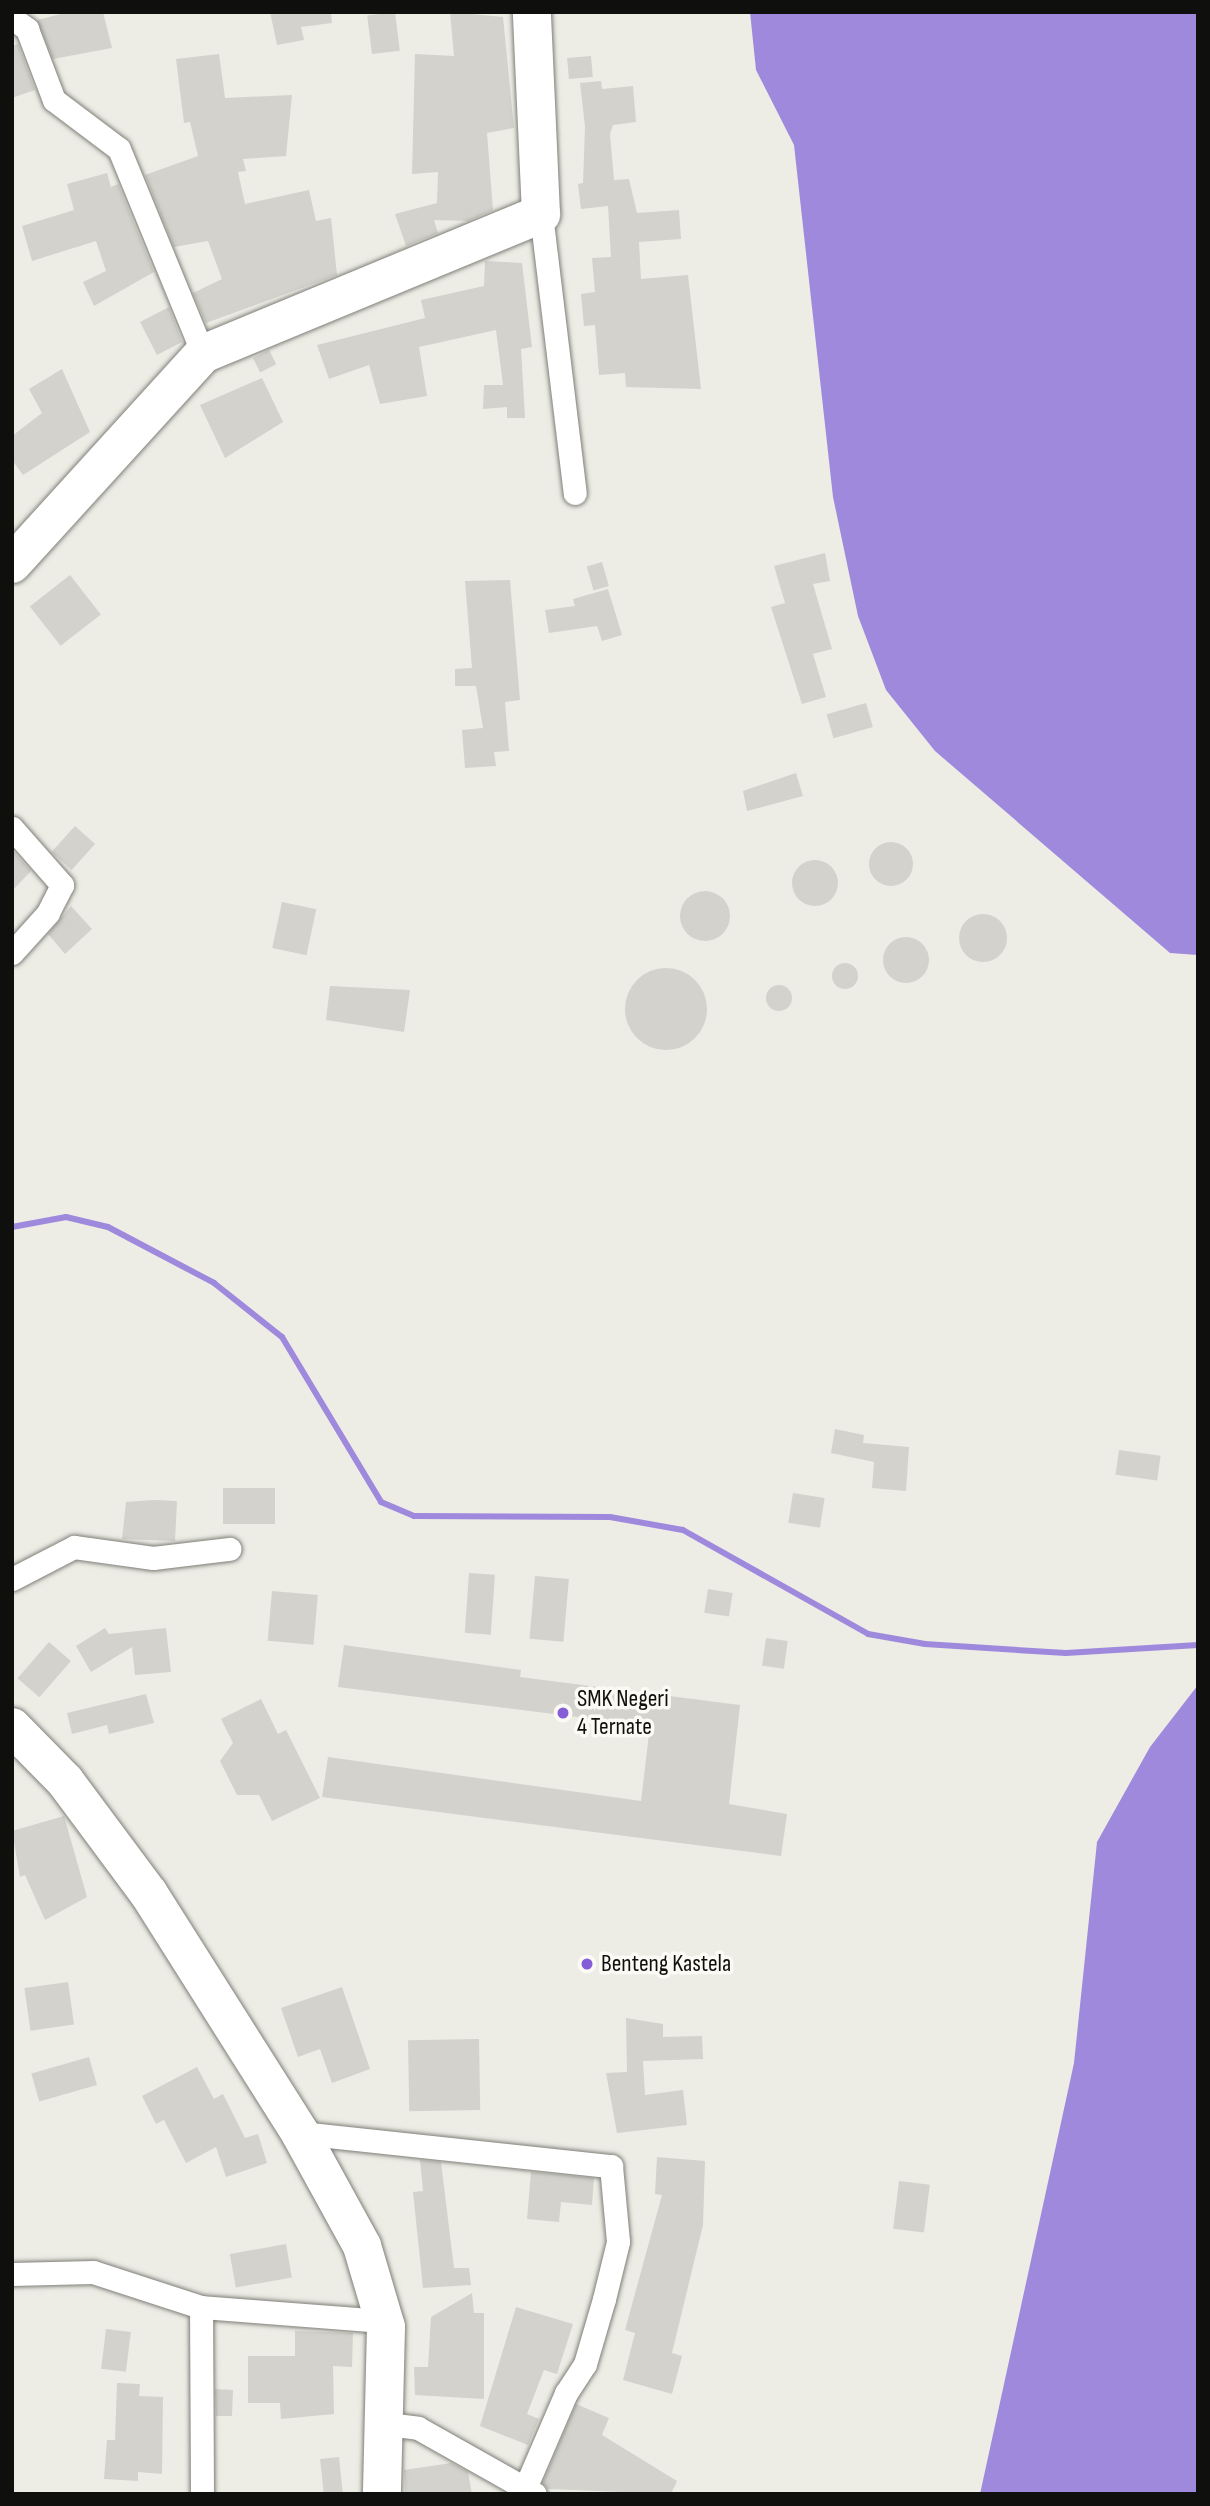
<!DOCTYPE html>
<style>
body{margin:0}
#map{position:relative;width:1210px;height:2506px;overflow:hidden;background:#edede6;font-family:"Sofia Sans Condensed",sans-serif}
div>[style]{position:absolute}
.water>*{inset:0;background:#9f89dd}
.stream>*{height:6px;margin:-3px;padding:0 3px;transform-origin:3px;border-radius:3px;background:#9f89dd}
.building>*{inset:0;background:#d3d2cc;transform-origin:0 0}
.round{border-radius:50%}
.roads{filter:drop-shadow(0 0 2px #7f7e78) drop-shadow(0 0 2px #7f7e78)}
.minor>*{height:23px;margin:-11.5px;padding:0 11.5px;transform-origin:11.5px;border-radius:11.5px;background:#fff}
.trunk>*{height:38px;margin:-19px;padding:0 19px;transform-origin:19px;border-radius:19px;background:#fff}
.dots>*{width:19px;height:19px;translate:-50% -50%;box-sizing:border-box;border:4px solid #fbfaf4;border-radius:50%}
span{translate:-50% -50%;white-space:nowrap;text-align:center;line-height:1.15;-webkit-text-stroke:7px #fbfaf4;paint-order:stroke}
.poi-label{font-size:24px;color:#0f0f0d}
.left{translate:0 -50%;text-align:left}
.frame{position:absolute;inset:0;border:14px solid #0f0f0d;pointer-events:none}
</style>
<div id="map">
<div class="water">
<i style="clip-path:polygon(750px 12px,1198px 12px,1198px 955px,1170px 953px,935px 751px,886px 690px,858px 616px,833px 497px,794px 145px,756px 70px)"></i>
<i style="clip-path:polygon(1198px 1685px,1198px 2494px,980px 2494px,1074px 2063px,1097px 1842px,1150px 1747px)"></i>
</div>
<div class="stream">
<i style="left:12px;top:1227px;width:55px;rotate:-10.5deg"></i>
<i style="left:66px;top:1217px;width:43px;rotate:13.4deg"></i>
<i style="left:108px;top:1227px;width:120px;rotate:27.8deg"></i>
<i style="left:214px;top:1283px;width:87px;rotate:38.5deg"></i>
<i style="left:282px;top:1337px;width:192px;rotate:59deg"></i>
<i style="left:381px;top:1502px;width:36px;rotate:23deg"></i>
<i style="left:414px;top:1516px;width:196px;rotate:0.3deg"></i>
<i style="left:610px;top:1517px;width:74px;rotate:10.1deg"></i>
<i style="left:683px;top:1530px;width:212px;rotate:29.3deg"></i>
<i style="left:868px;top:1634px;width:58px;rotate:10deg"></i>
<i style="left:925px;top:1644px;width:141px;rotate:3.7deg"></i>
<i style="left:1066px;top:1653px;width:132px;rotate:-3.5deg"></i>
</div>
<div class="building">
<i style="clip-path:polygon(69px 12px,103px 12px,112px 48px,53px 59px,37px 20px)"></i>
<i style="clip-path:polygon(270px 12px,331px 12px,332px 23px,301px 27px,304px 40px,277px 45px)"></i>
<i style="left:395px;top:12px;width:39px;height:28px;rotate:83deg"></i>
<i style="clip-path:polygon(450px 12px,503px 17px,514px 128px,487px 133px,493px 210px,468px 221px,434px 220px,438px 233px,406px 246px,395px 214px,437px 203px,438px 172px,412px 174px,415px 54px,454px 56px)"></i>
<i style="clip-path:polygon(18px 44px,35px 90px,12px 98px,12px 46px)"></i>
<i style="clip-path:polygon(219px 54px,225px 98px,292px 95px,286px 156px,243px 159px,246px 171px,238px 172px,245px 204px,309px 190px,316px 221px,331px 218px,337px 275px,206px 323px,193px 293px,222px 279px,208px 241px,174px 247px,145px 175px,198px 156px,190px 122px,184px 123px,176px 59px)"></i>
<i style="left:591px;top:56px;width:21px;height:24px;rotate:85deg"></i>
<i style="clip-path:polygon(601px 81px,602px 89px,633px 86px,636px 122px,613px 125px,610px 134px,614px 180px,629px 179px,637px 213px,679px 210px,681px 239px,639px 242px,641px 279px,688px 275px,701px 389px,626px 387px,625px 373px,599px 375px,595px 325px,584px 326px,581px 294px,595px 292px,592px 258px,611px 257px,608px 206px,581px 209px,578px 184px,583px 183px,585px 126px,580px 83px)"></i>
<i style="clip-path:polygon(107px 173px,111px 187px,118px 184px,154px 272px,94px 306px,83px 282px,106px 271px,96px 241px,32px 261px,22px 226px,74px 210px,67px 184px)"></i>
<i style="clip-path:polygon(485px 261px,522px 263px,532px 347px,521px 349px,525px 418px,507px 418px,507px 407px,483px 409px,484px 385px,503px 385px,496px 330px,419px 347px,427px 396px,380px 404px,369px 365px,329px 379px,317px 345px,425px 318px,421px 300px,484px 286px)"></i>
<i style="clip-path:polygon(169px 307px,182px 342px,157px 355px,140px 322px)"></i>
<i style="left:269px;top:350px;width:16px;height:18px;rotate:63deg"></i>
<i style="clip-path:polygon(62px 369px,90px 432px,23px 475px,12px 460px,12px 436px,42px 413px,29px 389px)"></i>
<i style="clip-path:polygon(262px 378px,283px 422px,225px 458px,200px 405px)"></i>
<i style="clip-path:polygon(825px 553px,830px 581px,813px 584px,832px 649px,813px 654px,826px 697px,802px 704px,771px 607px,785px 603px,774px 566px)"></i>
<i style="left:602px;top:562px;width:25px;height:16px;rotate:74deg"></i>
<i style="left:70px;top:575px;width:50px;height:51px;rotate:52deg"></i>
<i style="clip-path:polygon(510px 580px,520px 700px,505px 702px,509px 751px,494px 752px,496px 766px,465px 768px,462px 730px,483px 728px,476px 686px,455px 686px,455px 669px,472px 668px,465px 581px)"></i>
<i style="clip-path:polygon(608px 589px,622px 635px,602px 641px,597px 626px,549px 633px,545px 610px,575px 606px,573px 599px)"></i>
<i style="left:866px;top:703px;width:25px;height:41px;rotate:74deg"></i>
<i style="clip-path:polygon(796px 773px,803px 796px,747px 811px,743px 791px)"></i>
<i style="left:75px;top:826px;width:27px;height:35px;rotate:42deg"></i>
<i class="round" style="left:869px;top:842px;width:44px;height:44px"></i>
<i style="clip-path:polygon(12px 850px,31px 871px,12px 891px)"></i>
<i class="round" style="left:792px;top:860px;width:46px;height:46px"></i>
<i class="round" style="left:680px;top:891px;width:50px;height:50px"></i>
<i style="left:282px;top:902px;width:35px;height:47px;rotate:12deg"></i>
<i style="clip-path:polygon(71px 906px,92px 929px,65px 954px,48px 934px)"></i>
<i class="round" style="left:959px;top:914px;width:48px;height:48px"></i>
<i class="round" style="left:883px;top:937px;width:46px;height:46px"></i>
<i class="round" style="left:832px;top:963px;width:26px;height:26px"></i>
<i class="round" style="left:625px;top:968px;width:82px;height:82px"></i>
<i class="round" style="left:766px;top:985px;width:26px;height:26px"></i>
<i style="clip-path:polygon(330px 986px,410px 990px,404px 1032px,326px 1020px)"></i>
<i style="clip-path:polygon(835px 1429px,864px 1435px,863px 1443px,909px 1447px,906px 1491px,872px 1488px,874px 1462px,831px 1453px)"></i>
<i style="left:1119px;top:1450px;width:42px;height:25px;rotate:8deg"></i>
<i style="left:223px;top:1488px;width:52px;height:36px"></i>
<i style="left:793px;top:1493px;width:32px;height:30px;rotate:9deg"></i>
<i style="clip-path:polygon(154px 1500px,177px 1501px,175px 1541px,122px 1539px,126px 1502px)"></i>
<i style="left:469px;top:1573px;width:26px;height:60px;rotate:4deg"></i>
<i style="left:535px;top:1576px;width:34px;height:63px;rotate:5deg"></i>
<i style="left:708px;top:1589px;width:25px;height:24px;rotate:9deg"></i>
<i style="left:272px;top:1591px;width:46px;height:50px;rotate:5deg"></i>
<i style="clip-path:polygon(105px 1628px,109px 1634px,166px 1628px,171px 1672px,135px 1675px,132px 1647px,91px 1672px,76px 1646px)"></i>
<i style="left:766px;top:1638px;width:22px;height:28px;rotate:8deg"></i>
<i style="left:49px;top:1642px;width:29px;height:48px;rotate:41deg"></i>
<i style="clip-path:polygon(344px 1645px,521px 1670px,520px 1677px,740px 1705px,729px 1804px,787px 1814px,781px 1856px,322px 1797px,328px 1757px,641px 1801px,650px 1726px,338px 1687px)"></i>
<i style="clip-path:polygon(146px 1694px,154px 1723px,109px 1734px,107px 1725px,72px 1734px,67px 1713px)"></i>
<i style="clip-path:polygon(261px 1699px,278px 1734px,286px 1730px,320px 1798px,272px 1821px,259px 1795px,237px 1795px,220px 1761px,233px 1743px,221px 1719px)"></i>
<i style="clip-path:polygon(64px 1816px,87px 1897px,45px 1920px,25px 1875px,20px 1877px,12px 1831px)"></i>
<i style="left:68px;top:1982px;width:43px;height:44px;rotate:82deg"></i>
<i style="clip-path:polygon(342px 1987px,370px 2069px,332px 2083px,320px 2049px,298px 2057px,281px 2008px)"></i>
<i style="clip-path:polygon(626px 2018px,663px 2024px,663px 2037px,702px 2036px,703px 2059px,643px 2061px,645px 2095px,683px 2090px,687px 2125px,617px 2133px,606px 2073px,627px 2072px)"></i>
<i style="left:479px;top:2039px;width:71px;height:71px;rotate:89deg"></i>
<i style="left:89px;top:2057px;width:29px;height:60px;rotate:74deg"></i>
<i style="clip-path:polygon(197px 2067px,214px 2099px,223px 2094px,245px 2138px,258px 2134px,267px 2163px,226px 2177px,216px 2147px,186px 2163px,164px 2120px,156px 2124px,142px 2096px)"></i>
<i style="clip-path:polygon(657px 2157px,705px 2161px,703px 2225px,672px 2353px,682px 2356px,672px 2394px,623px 2380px,635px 2333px,625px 2330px,662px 2195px,655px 2194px)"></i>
<i style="clip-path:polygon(420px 2160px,441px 2162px,454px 2268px,469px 2268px,471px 2285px,423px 2288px,413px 2192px,423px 2191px)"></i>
<i style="clip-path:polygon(531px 2172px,594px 2178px,592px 2205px,561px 2202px,559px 2222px,527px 2219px)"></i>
<i style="left:899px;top:2181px;width:31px;height:48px;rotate:7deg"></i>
<i style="left:286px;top:2244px;width:34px;height:57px;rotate:80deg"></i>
<i style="clip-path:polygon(472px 2293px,474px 2313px,484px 2313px,484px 2399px,415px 2395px,414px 2367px,428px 2367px,431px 2317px)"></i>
<i style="clip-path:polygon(516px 2307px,573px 2324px,557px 2374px,544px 2370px,527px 2414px,539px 2419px,528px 2445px,480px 2426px)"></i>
<i style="left:106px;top:2329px;width:25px;height:40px;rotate:7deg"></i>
<i style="clip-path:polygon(295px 2331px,353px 2333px,352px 2367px,333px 2366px,334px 2414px,281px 2419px,280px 2403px,248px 2403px,248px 2356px,295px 2356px)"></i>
<i style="clip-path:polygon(117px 2383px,140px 2384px,139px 2396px,163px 2397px,162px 2474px,138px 2472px,138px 2481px,104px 2479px,107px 2440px,115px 2440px)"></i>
<i style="clip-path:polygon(215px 2389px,233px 2390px,232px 2416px,216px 2416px)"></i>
<i style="clip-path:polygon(576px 2404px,609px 2418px,602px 2435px,677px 2481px,671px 2494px,548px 2489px,543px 2482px)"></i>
<i style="left:339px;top:2457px;width:37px;height:19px;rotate:84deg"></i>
<i style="clip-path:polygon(451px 2463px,468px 2472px,472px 2494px,405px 2494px,404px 2470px)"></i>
</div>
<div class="roads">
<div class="minor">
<i style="left:12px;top:18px;width:19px;rotate:36deg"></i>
<i style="left:27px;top:29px;width:76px;rotate:69.2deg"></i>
<i style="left:54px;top:100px;width:81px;rotate:37deg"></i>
<i style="left:119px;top:149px;width:222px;rotate:67.7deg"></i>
<i style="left:541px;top:214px;width:281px;rotate:83.1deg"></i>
<i style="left:12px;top:828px;width:76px;rotate:48.7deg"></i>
<i style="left:62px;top:885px;width:31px;rotate:117deg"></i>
<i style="left:48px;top:913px;width:54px;rotate:132deg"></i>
<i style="left:12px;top:1579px;width:70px;rotate:-27.3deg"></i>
<i style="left:74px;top:1547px;width:80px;rotate:7.9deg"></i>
<i style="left:153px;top:1558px;width:77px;rotate:-6.8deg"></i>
<i style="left:300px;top:2133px;width:313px;rotate:6.1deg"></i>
<i style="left:611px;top:2166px;width:76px;rotate:84.7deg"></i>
<i style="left:618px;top:2242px;width:59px;rotate:103.8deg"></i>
<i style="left:604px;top:2299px;width:68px;rotate:106.3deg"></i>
<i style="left:585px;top:2364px;width:35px;rotate:123deg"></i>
<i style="left:566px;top:2393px;width:103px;rotate:113.3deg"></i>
<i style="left:12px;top:2274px;width:81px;rotate:-1.4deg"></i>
<i style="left:93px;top:2272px;width:114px;rotate:18deg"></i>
<i style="left:387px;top:2424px;width:31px;rotate:7deg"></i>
<i style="left:418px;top:2428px;width:134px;rotate:29.4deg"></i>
<i style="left:202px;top:2494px;width:187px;rotate:-90.3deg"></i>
<i style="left:201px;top:2307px;width:184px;rotate:4.4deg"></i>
</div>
<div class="trunk">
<i style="left:12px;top:564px;width:284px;rotate:-47.7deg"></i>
<i style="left:203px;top:354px;width:366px;rotate:-22.5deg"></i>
<i style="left:541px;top:214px;width:202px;rotate:-92.6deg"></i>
<i style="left:12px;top:1727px;width:76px;rotate:45.5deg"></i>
<i style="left:65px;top:1781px;width:141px;rotate:53.4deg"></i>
<i style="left:149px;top:1894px;width:283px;rotate:57.7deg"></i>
<i style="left:300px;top:2133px;width:129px;rotate:61.2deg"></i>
<i style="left:362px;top:2246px;width:84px;rotate:73.5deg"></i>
<i style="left:386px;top:2327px;width:167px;rotate:91.4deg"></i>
</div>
</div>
<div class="dots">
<i style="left:563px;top:1713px;background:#845dd7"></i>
<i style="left:587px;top:1964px;background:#845dd7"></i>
</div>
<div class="poi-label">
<span class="left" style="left:577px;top:1713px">SMK Negeri<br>4 Ternate</span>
<span class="left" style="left:601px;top:1964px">Benteng Kastela</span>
</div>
<div class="frame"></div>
</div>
